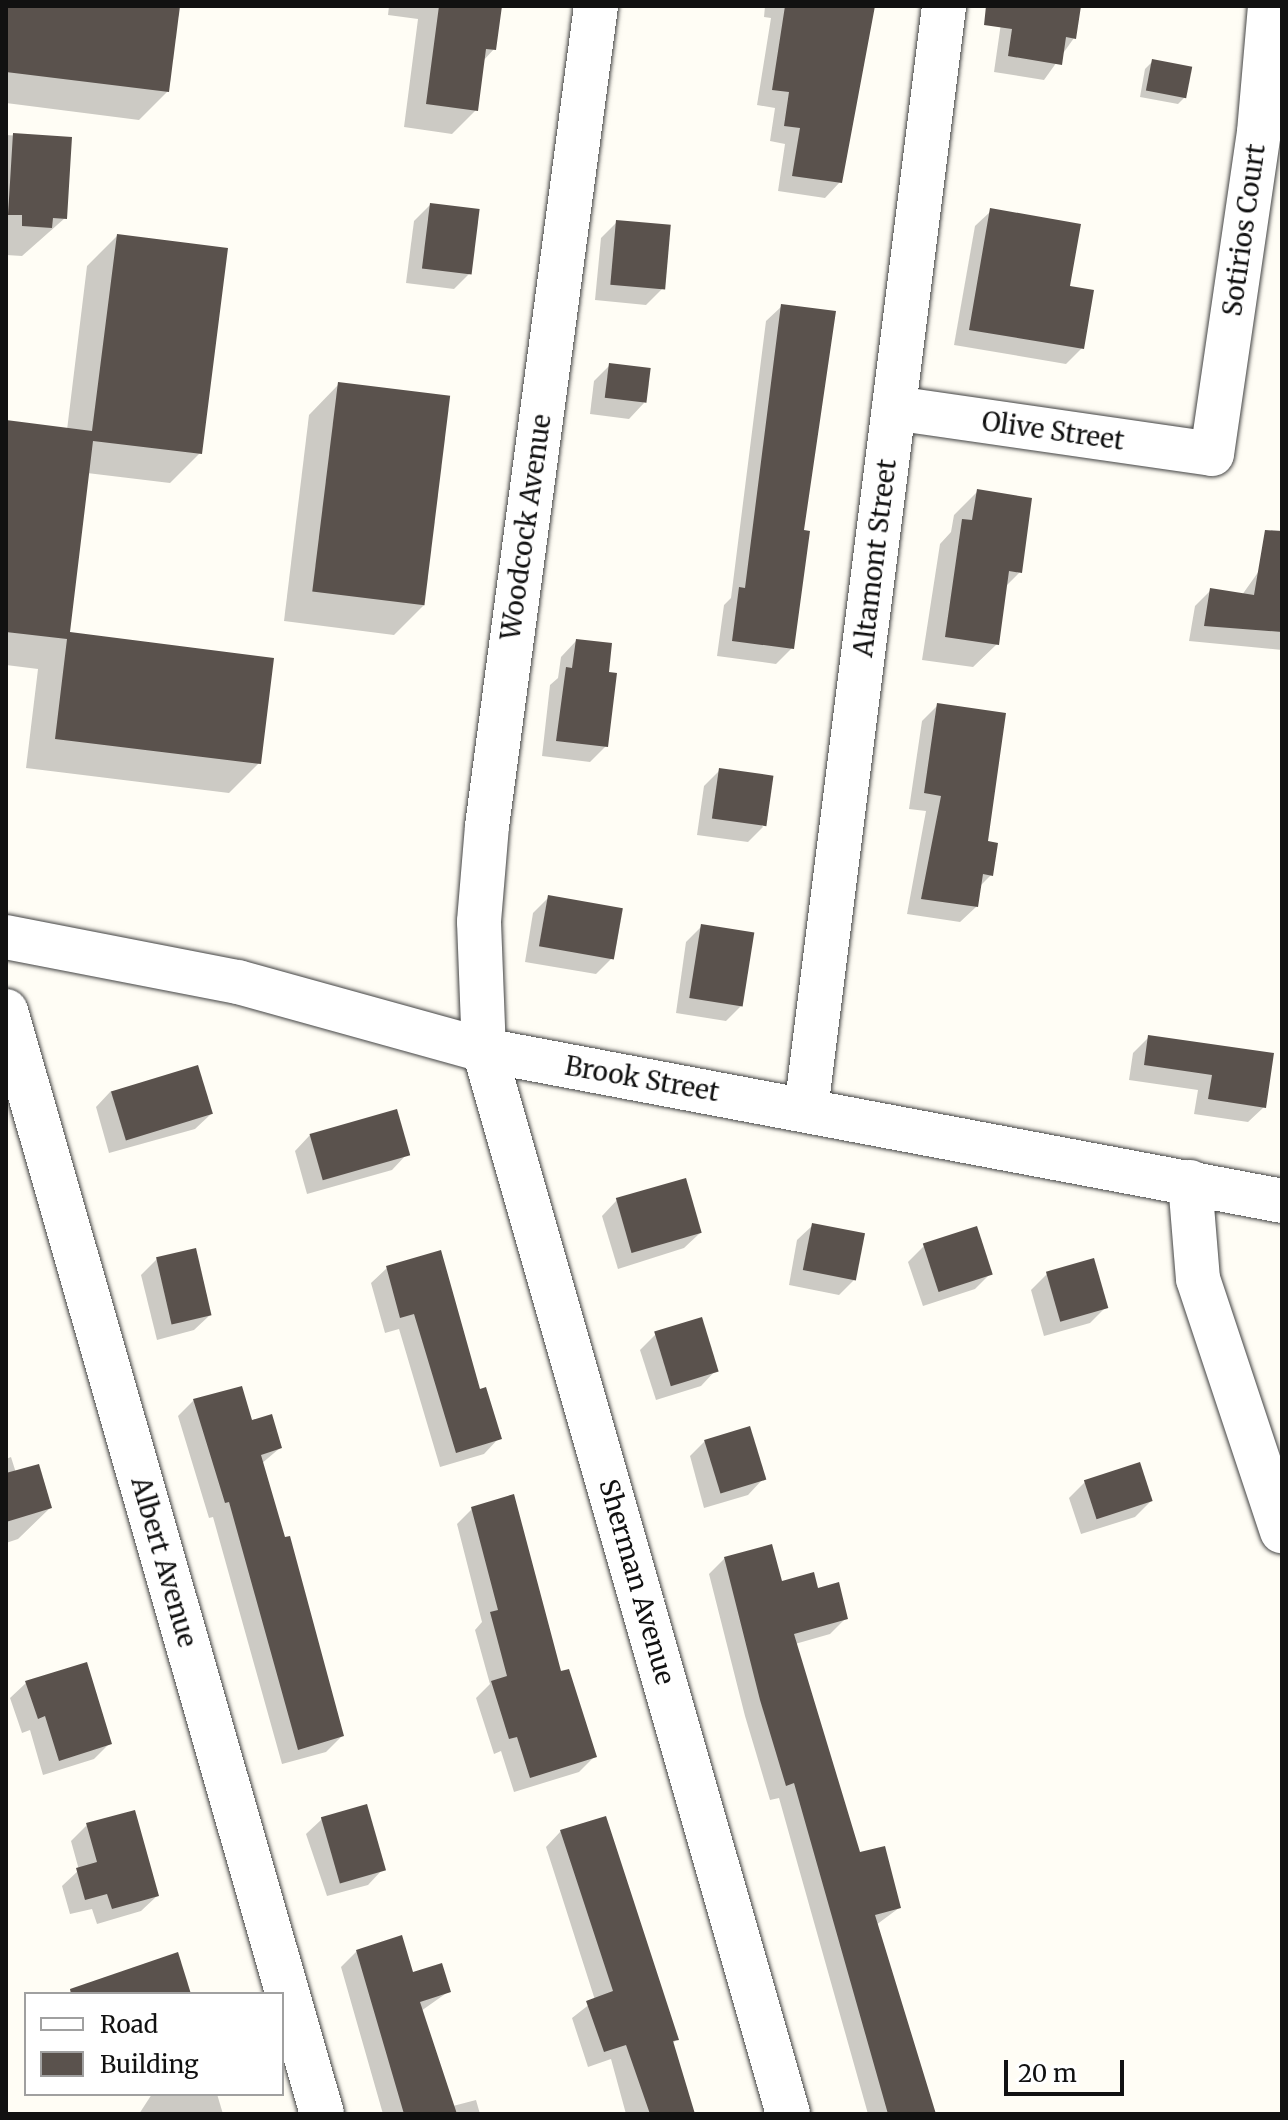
<!DOCTYPE html>
<style>
body{margin:0}
#map{position:relative;width:1288px;height:2120px;overflow:hidden;background:#fffdf5;font-family:Merriweather,serif}
div>[style]{position:absolute}
.shadow>*{inset:0;background:#0003}
.building>*{inset:0;background:#5a524d;transform-origin:0 0}
.roads{filter:drop-shadow(0 0 2px #444) drop-shadow(0 0 2px #444)}
.minor>*{height:44px;margin:-22px;padding:0 22px;transform-origin:22px;border-radius:22px;background:#fff}
span{translate:-50% -50%;white-space:nowrap;text-align:center;line-height:1.15;-webkit-text-stroke:8px #fff;paint-order:stroke}
.street-label{font-size:26px;color:#111}
.frame{position:absolute;inset:0;border:8px solid #111;pointer-events:none}
.legend{position:absolute;left:24px;top:1992px;width:260px;height:104px;box-sizing:border-box;background:#fff;border:2px solid #a0a0a0;margin:0;padding:10px 14px;list-style:none;font-size:24px;color:#111}
.legend li{display:flex;align-items:center;gap:16px;height:40px}
.legend b{width:40px;border:2px solid #a0a0a0}
.scale{position:absolute;left:1004px;top:2060px;width:120px;height:36px;box-sizing:border-box;border:4px solid #111;border-top:0;padding-left:10px;font-size:24px;line-height:28px;white-space:nowrap;color:#111;-webkit-text-stroke:6px #fff;paint-order:stroke}
</style>
<div id="map">
<div class="shadow">
<i style="clip-path:polygon(6px 6px,178px 6px,168px 91px,139px 120px,6px 103px)"></i>
<i style="clip-path:polygon(389px 6px,500px 6px,494px 49px,483px 61px,476px 110px,452px 134px,404px 127px,418px 19px,388px 15px)"></i>
<i style="clip-path:polygon(765px 6px,873px 6px,840px 182px,825px 198px,778px 191px,785px 144px,770px 141px,775px 108px,757px 105px,771px 18px,764px 17px)"></i>
<i style="clip-path:polygon(1012px 6px,1067px 6px,1074px 38px,1044px 80px,994px 72px,1002px 16px)"></i>
<i style="clip-path:polygon(1152px 62px,1186px 96px,1178px 104px,1140px 97px,1145px 69px)"></i>
<i style="clip-path:polygon(6px 135px,70px 139px,65px 218px,22px 256px,6px 255px)"></i>
<i style="clip-path:polygon(430px 205px,469px 274px,454px 289px,406px 283px,414px 221px)"></i>
<i style="clip-path:polygon(991px 211px,1068px 287px,1082px 348px,1066px 364px,954px 345px,975px 226px)"></i>
<i style="clip-path:polygon(617px 222px,662px 289px,646px 305px,595px 300px,601px 238px)"></i>
<i style="clip-path:polygon(117px 236px,200px 453px,170px 483px,87px 473px,68px 634px,259px 763px,229px 793px,26px 768px,38px 669px,6px 665px,6px 422px,67px 430px,87px 266px)"></i>
<i style="clip-path:polygon(782px 306px,802px 532px,792px 648px,776px 664px,717px 656px,724px 605px,731px 598px,766px 321px)"></i>
<i style="clip-path:polygon(610px 365px,644px 403px,629px 419px,590px 414px,594px 381px)"></i>
<i style="clip-path:polygon(339px 384px,424px 605px,394px 635px,284px 621px,309px 415px)"></i>
<i style="clip-path:polygon(977px 492px,1020px 572px,1005px 587px,997px 644px,973px 667px,922px 660px,940px 544px,951px 532px,954px 515px)"></i>
<i style="clip-path:polygon(1259px 571px,1282px 575px,1282px 650px,1189px 641px,1195px 606px,1211px 590px,1242px 595px)"></i>
<i style="clip-path:polygon(576px 641px,607px 674px,606px 746px,590px 762px,542px 756px,550px 685px,558px 678px,561px 657px)"></i>
<i style="clip-path:polygon(938px 705px,985px 843px,991px 875px,979px 887px,976px 907px,960px 922px,907px 914px,926px 811px,909px 809px,922px 721px)"></i>
<i style="clip-path:polygon(720px 770px,763px 827px,748px 842px,697px 835px,704px 786px)"></i>
<i style="clip-path:polygon(549px 897px,612px 958px,596px 974px,525px 962px,533px 913px)"></i>
<i style="clip-path:polygon(702px 926px,742px 1005px,726px 1021px,676px 1013px,686px 942px)"></i>
<i style="clip-path:polygon(1149px 1037px,1272px 1055px,1264px 1107px,1248px 1122px,1194px 1114px,1198px 1090px,1129px 1080px,1133px 1053px)"></i>
<i style="clip-path:polygon(111px 1091px,211px 1114px,195px 1129px,109px 1153px,96px 1107px)"></i>
<i style="clip-path:polygon(310px 1135px,407px 1154px,392px 1170px,307px 1194px,295px 1151px)"></i>
<i style="clip-path:polygon(617px 1200px,700px 1233px,684px 1248px,618px 1269px,602px 1216px)"></i>
<i style="clip-path:polygon(813px 1225px,855px 1279px,839px 1295px,789px 1285px,797px 1240px)"></i>
<i style="clip-path:polygon(924px 1246px,991px 1273px,975px 1289px,923px 1306px,908px 1262px)"></i>
<i style="clip-path:polygon(157px 1259px,210px 1315px,194px 1330px,157px 1340px,141px 1275px)"></i>
<i style="clip-path:polygon(387px 1268px,479px 1391px,499px 1438px,484px 1454px,440px 1467px,399px 1329px,385px 1333px,371px 1283px)"></i>
<i style="clip-path:polygon(1047px 1274px,1106px 1307px,1090px 1323px,1044px 1336px,1031px 1290px)"></i>
<i style="clip-path:polygon(656px 1334px,716px 1370px,701px 1386px,656px 1400px,640px 1350px)"></i>
<i style="clip-path:polygon(194px 1400px,251px 1423px,280px 1448px,261px 1464px,342px 1736px,326px 1752px,282px 1764px,213px 1517px,209px 1518px,178px 1416px)"></i>
<i style="clip-path:polygon(705px 1441px,763px 1479px,748px 1495px,704px 1508px,690px 1456px)"></i>
<i style="clip-path:polygon(11px 1457px,16px 1473px,50px 1508px,18px 1539px,6px 1543px,6px 1459px)"></i>
<i style="clip-path:polygon(1085px 1482px,1151px 1501px,1135px 1517px,1081px 1534px,1069px 1498px)"></i>
<i style="clip-path:polygon(473px 1508px,559px 1674px,595px 1756px,579px 1772px,514px 1792px,501px 1751px,494px 1754px,476px 1698px,490px 1684px,475px 1630px,482px 1622px,457px 1524px)"></i>
<i style="clip-path:polygon(725px 1558px,781px 1583px,817px 1591px,846px 1618px,830px 1634px,795px 1644px,858px 1855px,899px 1908px,876px 1925px,935px 2114px,868px 2114px,779px 1798px,770px 1800px,745px 1716px,709px 1574px)"></i>
<i style="clip-path:polygon(26px 1683px,110px 1743px,94px 1759px,43px 1775px,30px 1730px,22px 1733px,10px 1698px)"></i>
<i style="clip-path:polygon(322px 1819px,383px 1869px,368px 1885px,327px 1896px,306px 1834px)"></i>
<i style="clip-path:polygon(87px 1825px,157px 1896px,141px 1911px,97px 1924px,92px 1909px,70px 1914px,62px 1886px,79px 1870px,71px 1841px)"></i>
<i style="clip-path:polygon(561px 1831px,677px 2039px,672px 2044px,693px 2114px,626px 2114px,611px 2059px,588px 2067px,572px 2018px,595px 2000px,546px 1847px)"></i>
<i style="clip-path:polygon(357px 1951px,448px 1992px,421px 2011px,453px 2106px,476px 2100px,480px 2114px,383px 2114px,341px 1967px)"></i>
<i style="clip-path:polygon(152px 2094px,217px 2094px,223px 2114px,139px 2114px)"></i>
</div>
<div class="building">
<i style="clip-path:polygon(6px 6px,180px 6px,169px 92px,6px 72px)"></i>
<i style="clip-path:polygon(439px 6px,502px 6px,496px 50px,486px 49px,478px 111px,426px 104px)"></i>
<i style="clip-path:polygon(785px 6px,875px 6px,842px 183px,792px 176px,800px 128px,784px 126px,789px 92px,772px 90px)"></i>
<i style="clip-path:polygon(986px 6px,1081px 6px,1076px 39px,1066px 37px,1062px 65px,1008px 56px,1012px 29px,984px 25px)"></i>
<i style="left:1152px;top:59px;width:41px;height:32px;rotate:11deg"></i>
<i style="clip-path:polygon(13px 133px,72px 137px,67px 219px,53px 218px,52px 228px,22px 226px,22px 215px,8px 215px)"></i>
<i style="left:430px;top:203px;width:50px;height:66px;rotate:7deg"></i>
<i style="clip-path:polygon(990px 208px,1081px 224px,1070px 286px,1094px 290px,1084px 349px,969px 330px)"></i>
<i style="left:616px;top:220px;width:55px;height:65px;rotate:5deg"></i>
<i style="clip-path:polygon(117px 234px,228px 248px,202px 454px,93px 441px,70px 632px,274px 658px,261px 764px,55px 739px,67px 639px,6px 632px,6px 420px,92px 431px)"></i>
<i style="clip-path:polygon(781px 304px,836px 311px,804px 530px,810px 531px,794px 649px,732px 641px,739px 587px,745px 588px)"></i>
<i style="left:609px;top:363px;width:42px;height:35px;rotate:7deg"></i>
<i style="left:338px;top:382px;width:113px;height:211px;rotate:7deg"></i>
<i style="clip-path:polygon(977px 489px,1032px 498px,1022px 573px,1009px 571px,999px 645px,945px 637px,962px 519px,972px 520px)"></i>
<i style="clip-path:polygon(1265px 530px,1282px 531px,1282px 632px,1204px 626px,1210px 588px,1254px 595px)"></i>
<i style="clip-path:polygon(576px 639px,612px 643px,609px 672px,617px 673px,608px 747px,556px 741px,566px 667px,572px 668px)"></i>
<i style="clip-path:polygon(937px 703px,1006px 713px,988px 841px,998px 843px,993px 876px,983px 874px,978px 907px,921px 899px,941px 796px,924px 793px)"></i>
<i style="left:719px;top:768px;width:55px;height:51px;rotate:8deg"></i>
<i style="left:548px;top:895px;width:76px;height:52px;rotate:10deg"></i>
<i style="left:701px;top:924px;width:54px;height:75px;rotate:9deg"></i>
<i style="clip-path:polygon(1148px 1035px,1274px 1053px,1266px 1108px,1208px 1099px,1212px 1075px,1144px 1065px)"></i>
<i style="left:198px;top:1065px;width:51px;height:91px;rotate:73deg"></i>
<i style="left:397px;top:1109px;width:48px;height:91px;rotate:74deg"></i>
<i style="left:686px;top:1178px;width:57px;height:73px;rotate:74deg"></i>
<i style="left:812px;top:1223px;width:54px;height:48px;rotate:11deg"></i>
<i style="left:977px;top:1226px;width:51px;height:57px;rotate:72deg"></i>
<i style="left:196px;top:1248px;width:69px;height:41px;rotate:77deg"></i>
<i style="clip-path:polygon(441px 1250px,480px 1389px,486px 1387px,502px 1439px,456px 1453px,414px 1314px,400px 1318px,386px 1266px)"></i>
<i style="left:1094px;top:1258px;width:52px;height:50px;rotate:74deg"></i>
<i style="left:702px;top:1317px;width:57px;height:50px;rotate:73deg"></i>
<i style="clip-path:polygon(242px 1386px,252px 1420px,272px 1414px,282px 1448px,261px 1455px,285px 1537px,290px 1536px,344px 1736px,298px 1750px,229px 1502px,225px 1503px,193px 1399px)"></i>
<i style="left:750px;top:1426px;width:56px;height:48px;rotate:73deg"></i>
<i style="left:1140px;top:1462px;width:41px;height:59px;rotate:72deg"></i>
<i style="clip-path:polygon(39px 1464px,52px 1508px,6px 1522px,6px 1473px)"></i>
<i style="clip-path:polygon(514px 1494px,561px 1671px,569px 1669px,597px 1757px,530px 1778px,517px 1737px,509px 1739px,491px 1681px,507px 1676px,490px 1612px,498px 1610px,471px 1507px)"></i>
<i style="clip-path:polygon(772px 1544px,782px 1581px,814px 1572px,818px 1588px,839px 1582px,848px 1619px,794px 1634px,860px 1852px,885px 1846px,901px 1908px,875px 1915px,936px 2114px,888px 2114px,794px 1783px,786px 1786px,760px 1700px,724px 1557px)"></i>
<i style="clip-path:polygon(87px 1662px,112px 1744px,59px 1761px,45px 1716px,38px 1719px,25px 1681px)"></i>
<i style="left:367px;top:1804px;width:69px;height:48px;rotate:74deg"></i>
<i style="clip-path:polygon(135px 1810px,159px 1896px,112px 1909px,107px 1894px,85px 1900px,76px 1868px,97px 1862px,86px 1823px)"></i>
<i style="clip-path:polygon(606px 1816px,679px 2040px,673px 2041px,695px 2114px,650px 2114px,626px 2045px,604px 2052px,586px 2001px,613px 1991px,560px 1830px)"></i>
<i style="clip-path:polygon(402px 1935px,413px 1972px,442px 1963px,451px 1992px,420px 2002px,457px 2114px,404px 2114px,356px 1950px)"></i>
<i style="clip-path:polygon(178px 1952px,191px 1994px,71px 1994px,70px 1989px)"></i>
</div>
<div class="roads">
<div class="minor">
<i style="left:596px;top:6px;width:827px;rotate:97.57deg"></i>
<i style="left:487px;top:826px;width:96px;rotate:94.8deg"></i>
<i style="left:479px;top:922px;width:128px;rotate:87.8deg"></i>
<i style="left:484px;top:1050px;width:1107px;rotate:74.05deg"></i>
<i style="left:894px;top:408px;width:321px;rotate:8.2deg"></i>
<i style="left:1212px;top:454px;width:325px;rotate:-81.7deg"></i>
<i style="left:1259px;top:132px;width:126px;rotate:-85deg"></i>
<i style="left:6px;top:937px;width:236px;rotate:11deg"></i>
<i style="left:238px;top:982px;width:255px;rotate:15.5deg"></i>
<i style="left:484px;top:1050px;width:812px;rotate:10.71deg"></i>
<i style="left:6px;top:1011px;width:1147px;rotate:74.01deg"></i>
<i style="left:806px;top:1110px;width:1113px;rotate:-82.87deg"></i>
<i style="left:1190px;top:1182px;width:97px;rotate:85.3deg"></i>
<i style="left:1198px;top:1279px;width:266px;rotate:71.6deg"></i>
</div>
</div>
<div class="street-label">
<span style="left:1244px;top:230px;rotate:-82deg">Sotirios Court</span>
<span style="left:1053px;top:431px;rotate:8deg">Olive Street</span>
<span style="left:526px;top:527px;rotate:-82deg">Woodcock Avenue</span>
<span style="left:875px;top:558px;rotate:-83deg">Altamont Street</span>
<span style="left:642px;top:1079px;rotate:10deg">Brook Street</span>
<span style="left:164px;top:1562px;rotate:74deg">Albert Avenue</span>
<span style="left:637px;top:1582px;rotate:74deg">Sherman Avenue</span>
</div>
<div class="frame"></div>
<ul class="legend">
<li><b style="height:10px;background:#fff"></b>Road</li>
<li><b style="height:22px;background:#5a524d"></b>Building</li>
</ul>
<div class="scale">20 m</div>
</div>
